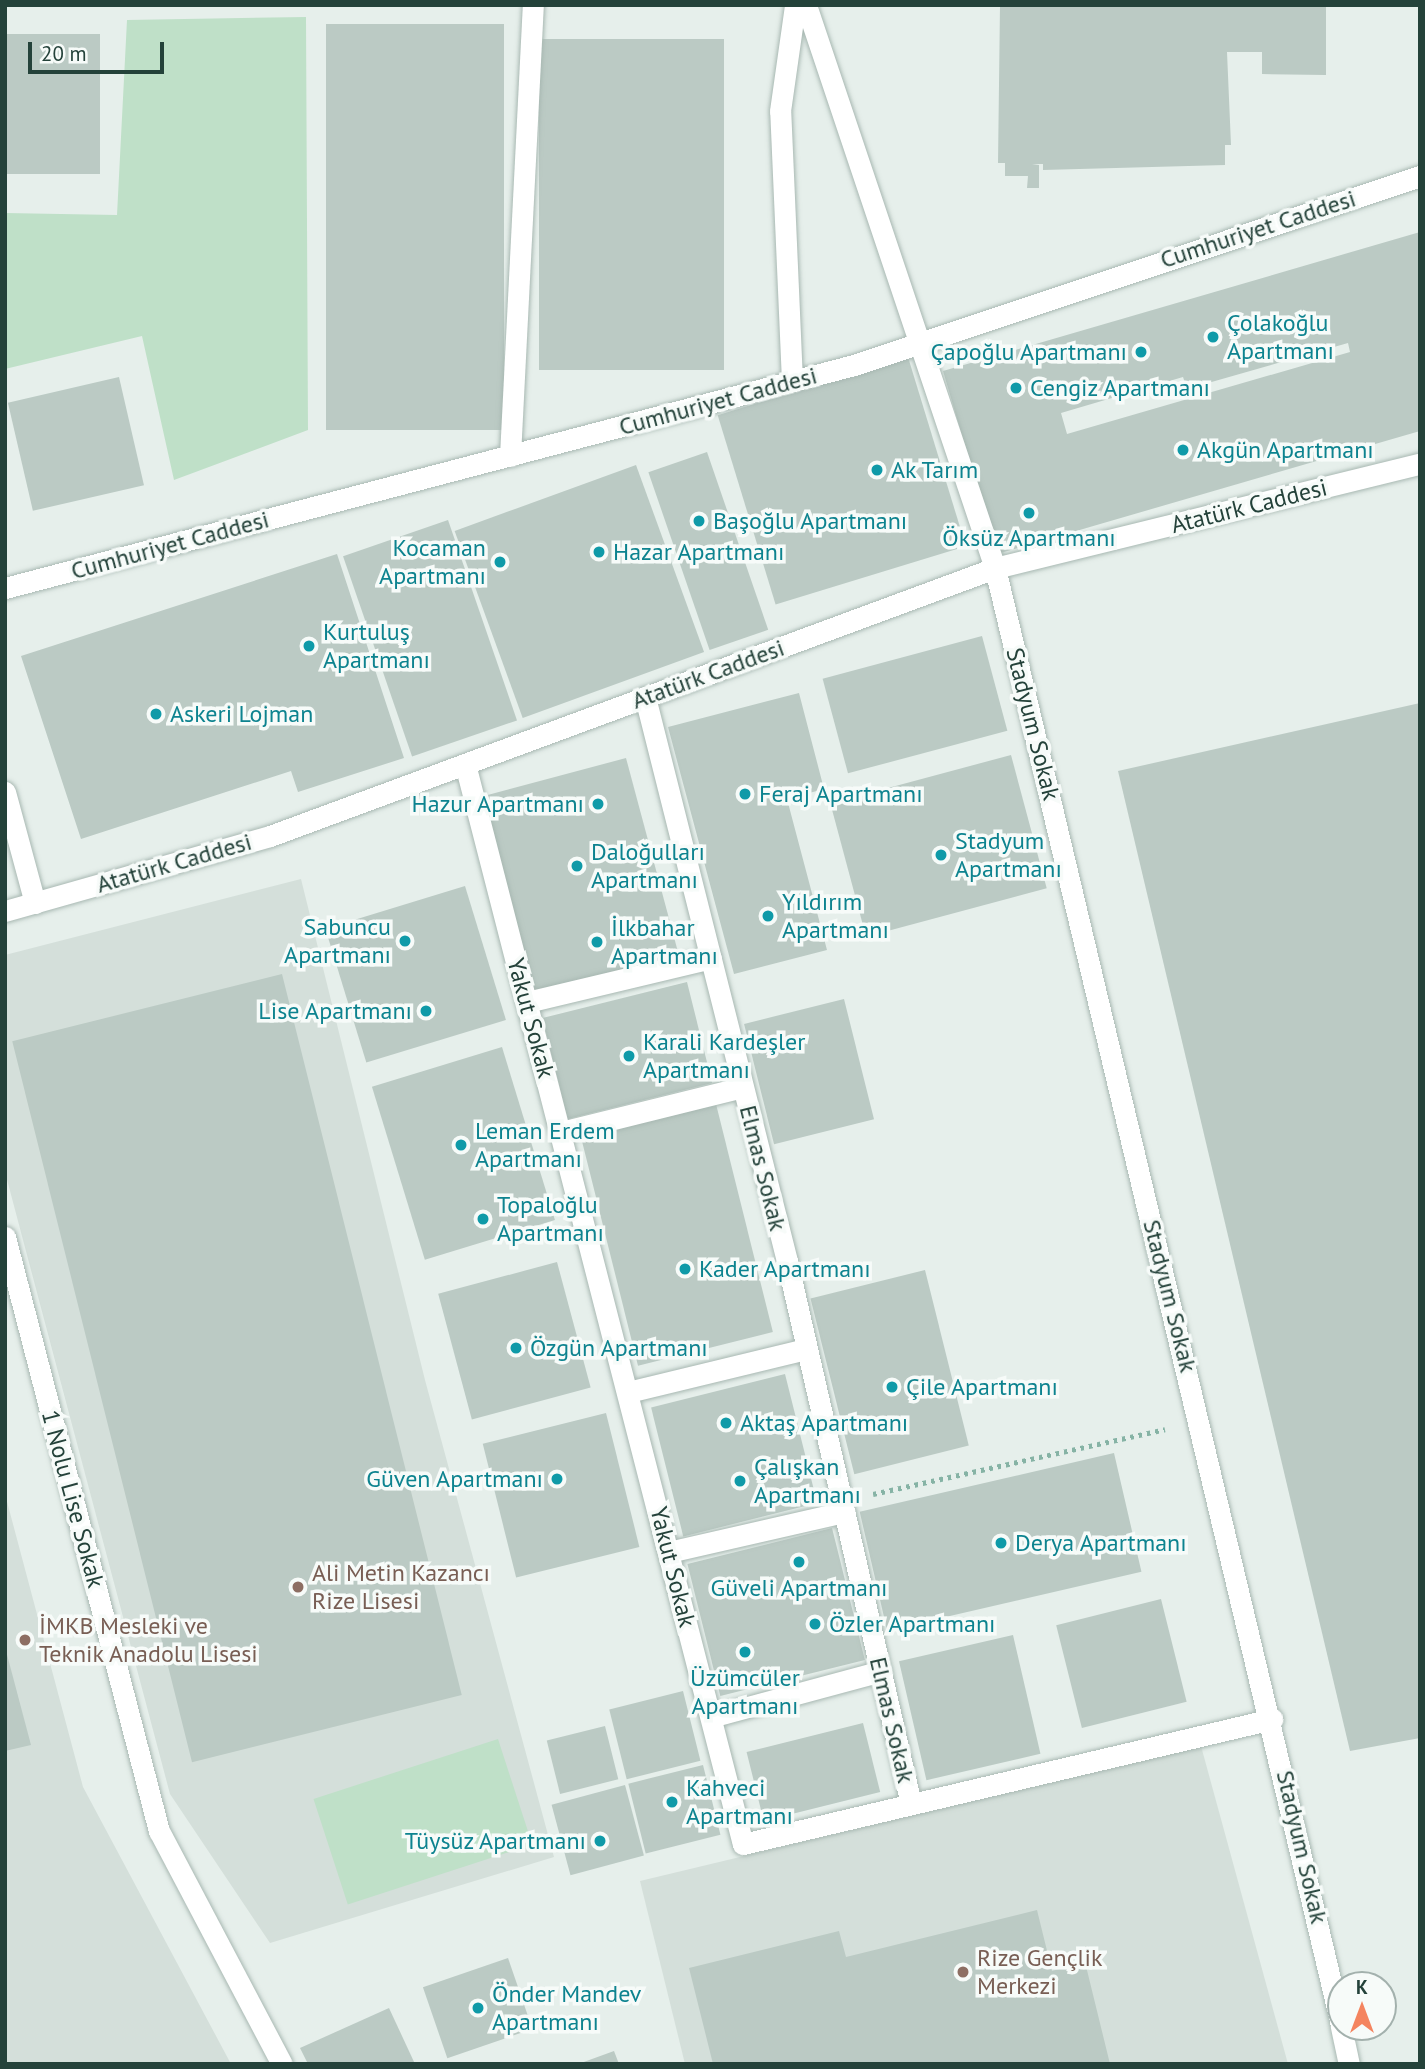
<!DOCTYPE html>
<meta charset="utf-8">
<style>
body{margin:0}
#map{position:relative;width:1425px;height:2069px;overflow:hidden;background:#e6efeb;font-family:"PT Sans",sans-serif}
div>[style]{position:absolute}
.built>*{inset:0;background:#d4dfda}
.green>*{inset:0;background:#bfe0c8;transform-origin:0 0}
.building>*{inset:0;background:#bbcac4;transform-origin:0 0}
.path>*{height:4.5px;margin-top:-2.25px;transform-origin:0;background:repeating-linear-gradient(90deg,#86b3a5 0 3.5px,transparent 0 8.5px)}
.roads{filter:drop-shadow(0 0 2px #a8b8b2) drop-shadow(0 0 2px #a8b8b2)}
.minor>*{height:21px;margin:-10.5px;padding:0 10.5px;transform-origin:10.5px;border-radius:10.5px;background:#fff}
.tertiary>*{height:21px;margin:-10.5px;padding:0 10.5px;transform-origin:10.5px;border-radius:10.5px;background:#fff}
.dots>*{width:19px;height:19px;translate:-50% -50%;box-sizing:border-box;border:4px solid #f7fbf9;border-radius:50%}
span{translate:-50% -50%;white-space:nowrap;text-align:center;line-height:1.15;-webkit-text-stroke:7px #f7fbf9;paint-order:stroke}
.street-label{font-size:24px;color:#24423a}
.culture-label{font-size:24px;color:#0d838f}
.left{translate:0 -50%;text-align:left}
.right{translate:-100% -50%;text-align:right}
.education-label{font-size:24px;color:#785e54}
.frame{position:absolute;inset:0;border:7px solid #24423a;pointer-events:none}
.north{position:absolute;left:1327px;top:1971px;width:70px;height:70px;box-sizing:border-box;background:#f7fbf9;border:2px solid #a3b1ad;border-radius:50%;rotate:0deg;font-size:19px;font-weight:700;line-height:28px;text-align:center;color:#24423a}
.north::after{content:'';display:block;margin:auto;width:24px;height:32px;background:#f4845f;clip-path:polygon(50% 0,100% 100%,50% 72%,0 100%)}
.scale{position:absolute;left:28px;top:42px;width:136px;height:32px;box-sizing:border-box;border:4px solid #24423a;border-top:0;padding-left:9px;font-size:21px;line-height:24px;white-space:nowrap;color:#24423a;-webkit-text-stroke:5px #f7fbf9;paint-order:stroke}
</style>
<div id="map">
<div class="built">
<i style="clip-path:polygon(301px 879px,425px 1380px,554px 1857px,270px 1943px,170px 1794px,5px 1172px,5px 955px)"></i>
<i style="clip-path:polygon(5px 1494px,83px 1787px,231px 2064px,5px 2064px)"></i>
<i style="clip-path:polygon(1201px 1746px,1288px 2064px,685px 2064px,640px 1881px)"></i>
</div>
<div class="green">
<i style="clip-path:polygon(306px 17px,308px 430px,174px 480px,142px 336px,5px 369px,5px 213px,117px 215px,127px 20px)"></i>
<i style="left:498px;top:1739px;width:111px;height:194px;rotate:72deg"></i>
</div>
<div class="building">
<i style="clip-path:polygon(1000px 5px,1326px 5px,1326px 75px,1262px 74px,1262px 52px,1227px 52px,1231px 145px,1225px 145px,1225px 165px,1043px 170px,1043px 164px,1032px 164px,1039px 165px,1039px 188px,1027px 188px,1028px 176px,1005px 176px,1005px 163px,998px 163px)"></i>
<i style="left:326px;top:24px;width:178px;height:406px"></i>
<i style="left:5px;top:34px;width:95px;height:140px"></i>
<i style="left:539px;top:39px;width:185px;height:331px"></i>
<i style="clip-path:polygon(evenodd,1420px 232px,1420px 431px,997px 554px,943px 371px,1420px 232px,1348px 343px,1350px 352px,1067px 434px,1061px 413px,1183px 377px,1187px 389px,1348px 343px)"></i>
<i style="left:908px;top:357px;width:198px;height:199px;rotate:73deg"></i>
<i style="left:119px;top:377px;width:111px;height:114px;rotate:77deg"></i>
<i style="left:707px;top:452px;width:188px;height:62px;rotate:71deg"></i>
<i style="left:636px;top:465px;width:199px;height:193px;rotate:70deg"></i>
<i style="left:448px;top:520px;width:212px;height:111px;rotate:71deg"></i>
<i style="clip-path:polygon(337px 554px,404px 758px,298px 792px,291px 771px,81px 839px,21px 656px)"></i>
<i style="left:982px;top:636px;width:98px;height:165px;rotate:75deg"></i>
<i style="clip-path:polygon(799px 693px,824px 789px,787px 799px,827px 950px,734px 974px,668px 727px)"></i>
<i style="clip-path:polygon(1420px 703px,1420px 1738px,1350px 1751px,1118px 771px)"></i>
<i style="left:1011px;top:755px;width:138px;height:187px;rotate:75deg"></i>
<i style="left:626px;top:758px;width:205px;height:150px;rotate:75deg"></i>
<i style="left:465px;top:886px;width:140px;height:146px;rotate:73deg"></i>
<i style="left:282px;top:974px;width:743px;height:278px;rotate:76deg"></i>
<i style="left:687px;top:982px;width:104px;height:149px;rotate:76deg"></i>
<i style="left:844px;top:999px;width:124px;height:103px;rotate:76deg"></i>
<i style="left:502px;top:1047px;width:181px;height:136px;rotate:73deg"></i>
<i style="left:716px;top:1104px;width:235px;height:139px;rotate:76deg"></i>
<i style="left:557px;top:1262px;width:130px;height:123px;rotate:75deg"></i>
<i style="left:925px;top:1270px;width:181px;height:118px;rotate:76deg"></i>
<i style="left:785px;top:1374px;width:133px;height:138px;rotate:76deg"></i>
<i style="left:606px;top:1413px;width:138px;height:127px;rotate:76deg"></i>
<i style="left:1114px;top:1453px;width:122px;height:261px;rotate:77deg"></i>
<i style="left:832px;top:1528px;width:136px;height:149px;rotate:76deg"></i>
<i style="left:1161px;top:1599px;width:106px;height:108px;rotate:76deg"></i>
<i style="left:1013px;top:1635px;width:122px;height:117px;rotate:77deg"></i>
<i style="clip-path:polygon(5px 1647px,31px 1745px,5px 1751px)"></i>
<i style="left:683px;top:1691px;width:72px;height:76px;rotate:76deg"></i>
<i style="left:863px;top:1723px;width:71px;height:120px;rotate:76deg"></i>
<i style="left:605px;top:1726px;width:55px;height:60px;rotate:76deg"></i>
<i style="left:703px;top:1765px;width:72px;height:77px;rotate:76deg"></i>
<i style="left:625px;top:1785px;width:73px;height:76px;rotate:75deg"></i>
<i style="clip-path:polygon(1037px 1910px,1052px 1971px,1085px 1962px,1110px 2064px,713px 2064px,689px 1968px,839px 1931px,846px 1957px)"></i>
<i style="left:508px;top:1958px;width:75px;height:90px;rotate:71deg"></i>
<i style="clip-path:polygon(389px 2008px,415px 2064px,308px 2064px,300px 2048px)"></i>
<i style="clip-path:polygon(614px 2051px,619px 2064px,581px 2064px,581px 2063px)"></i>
</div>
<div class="path">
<i style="left:873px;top:1494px;width:299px;rotate:-12.5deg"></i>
</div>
<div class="roads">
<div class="minor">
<i style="left:806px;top:5px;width:594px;rotate:71.44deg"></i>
<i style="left:995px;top:568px;width:1498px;rotate:76.64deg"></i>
<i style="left:792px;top:381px;width:270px;rotate:-92.5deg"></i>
<i style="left:780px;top:111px;width:107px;rotate:-81.9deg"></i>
<i style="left:510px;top:456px;width:452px;rotate:-87.1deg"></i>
<i style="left:645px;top:697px;width:582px;rotate:75.87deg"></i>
<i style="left:787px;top:1261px;width:557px;rotate:77.14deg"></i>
<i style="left:465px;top:764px;width:1115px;rotate:75.57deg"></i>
<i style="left:743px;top:1844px;width:544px;rotate:-13.29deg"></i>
<i style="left:5px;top:792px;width:115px;rotate:74.9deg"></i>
<i style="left:5px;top:911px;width:275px;rotate:-15.8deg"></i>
<i style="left:270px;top:836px;width:773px;rotate:-20.29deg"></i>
<i style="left:995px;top:568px;width:438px;rotate:-13.8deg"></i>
<i style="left:527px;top:1002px;width:189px;rotate:-13.4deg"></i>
<i style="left:561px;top:1132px;width:187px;rotate:-13.9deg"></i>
<i style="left:5px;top:1237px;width:614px;rotate:75.47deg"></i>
<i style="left:159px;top:1831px;width:263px;rotate:62.2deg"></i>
<i style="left:628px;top:1392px;width:183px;rotate:-13.6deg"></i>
<i style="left:669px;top:1552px;width:180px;rotate:-12.9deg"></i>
<i style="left:711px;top:1717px;width:176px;rotate:-15.1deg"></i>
<i style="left:1341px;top:2027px;width:38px;rotate:78deg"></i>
</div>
<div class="tertiary">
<i style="left:5px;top:588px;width:878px;rotate:-14.72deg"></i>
<i style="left:854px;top:365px;width:597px;rotate:-18.47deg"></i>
</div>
</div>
<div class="dots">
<i style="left:1213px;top:337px;background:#0f9aa8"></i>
<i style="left:1141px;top:352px;background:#0f9aa8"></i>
<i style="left:1016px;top:388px;background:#0f9aa8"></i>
<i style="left:1183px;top:450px;background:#0f9aa8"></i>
<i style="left:877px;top:470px;background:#0f9aa8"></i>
<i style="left:1029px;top:513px;background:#0f9aa8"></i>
<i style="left:699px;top:521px;background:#0f9aa8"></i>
<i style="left:599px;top:552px;background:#0f9aa8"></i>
<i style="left:500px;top:562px;background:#0f9aa8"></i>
<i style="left:309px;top:646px;background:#0f9aa8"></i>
<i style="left:156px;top:714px;background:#0f9aa8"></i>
<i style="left:745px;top:794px;background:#0f9aa8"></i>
<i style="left:598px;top:804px;background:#0f9aa8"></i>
<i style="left:941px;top:855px;background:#0f9aa8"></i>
<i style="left:577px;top:866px;background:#0f9aa8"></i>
<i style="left:768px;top:916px;background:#0f9aa8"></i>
<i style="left:405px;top:941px;background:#0f9aa8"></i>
<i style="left:597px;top:942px;background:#0f9aa8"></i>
<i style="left:426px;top:1011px;background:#0f9aa8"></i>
<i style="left:629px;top:1056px;background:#0f9aa8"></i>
<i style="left:461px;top:1145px;background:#0f9aa8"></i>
<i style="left:483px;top:1219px;background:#0f9aa8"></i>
<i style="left:685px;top:1269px;background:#0f9aa8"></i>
<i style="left:516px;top:1348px;background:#0f9aa8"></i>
<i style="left:892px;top:1387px;background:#0f9aa8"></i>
<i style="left:726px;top:1423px;background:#0f9aa8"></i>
<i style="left:557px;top:1479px;background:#0f9aa8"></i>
<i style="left:740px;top:1481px;background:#0f9aa8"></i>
<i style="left:1001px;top:1543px;background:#0f9aa8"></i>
<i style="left:799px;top:1562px;background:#0f9aa8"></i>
<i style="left:298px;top:1587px;background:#8d6e63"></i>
<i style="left:815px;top:1624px;background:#0f9aa8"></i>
<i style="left:25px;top:1640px;background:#8d6e63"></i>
<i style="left:745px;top:1652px;background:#0f9aa8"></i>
<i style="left:672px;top:1802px;background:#0f9aa8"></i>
<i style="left:600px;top:1841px;background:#0f9aa8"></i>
<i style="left:963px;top:1972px;background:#8d6e63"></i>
<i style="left:478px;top:2008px;background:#0f9aa8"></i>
</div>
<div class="street-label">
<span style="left:1258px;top:229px;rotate:-18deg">Cumhuriyet Caddesi</span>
<span style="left:718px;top:401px;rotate:-15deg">Cumhuriyet Caddesi</span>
<span style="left:1249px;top:506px;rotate:-14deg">Atatürk Caddesi</span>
<span style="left:170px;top:545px;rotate:-15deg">Cumhuriyet Caddesi</span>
<span style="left:708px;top:674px;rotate:-20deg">Atatürk Caddesi</span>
<span style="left:1033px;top:724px;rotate:76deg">Stadyum Sokak</span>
<span style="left:174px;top:863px;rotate:-16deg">Atatürk Caddesi</span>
<span style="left:531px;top:1018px;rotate:75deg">Yakut Sokak</span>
<span style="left:763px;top:1168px;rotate:76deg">Elmas Sokak</span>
<span style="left:1170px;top:1296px;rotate:76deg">Stadyum Sokak</span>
<span style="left:73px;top:1499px;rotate:75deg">1 Nolu Lise Sokak</span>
<span style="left:673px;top:1567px;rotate:76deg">Yakut Sokak</span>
<span style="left:892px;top:1720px;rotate:77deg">Elmas Sokak</span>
<span style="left:1302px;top:1847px;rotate:77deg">Stadyum Sokak</span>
</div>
<div class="culture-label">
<span class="left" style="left:1227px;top:337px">Çolakoğlu<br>Apartmanı</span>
<span class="right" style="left:1127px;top:352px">Çapoğlu Apartmanı</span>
<span class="left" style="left:1030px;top:388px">Cengiz Apartmanı</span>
<span class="left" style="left:1197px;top:450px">Akgün Apartmanı</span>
<span class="left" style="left:891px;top:470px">Ak Tarım</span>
<span class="left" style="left:713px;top:521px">Başoğlu Apartmanı</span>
<span style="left:1029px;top:538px">Öksüz Apartmanı</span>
<span class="right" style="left:486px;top:562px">Kocaman<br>Apartmanı</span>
<span class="left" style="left:613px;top:552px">Hazar Apartmanı</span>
<span class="left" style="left:323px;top:646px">Kurtuluş<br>Apartmanı</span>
<span class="left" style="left:170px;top:714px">Askeri Lojman</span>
<span class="left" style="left:759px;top:794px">Feraj Apartmanı</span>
<span class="right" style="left:584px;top:804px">Hazur Apartmanı</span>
<span class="left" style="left:955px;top:855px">Stadyum<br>Apartmanı</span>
<span class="left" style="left:591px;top:866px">Daloğulları<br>Apartmanı</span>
<span class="left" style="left:782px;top:916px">Yıldırım<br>Apartmanı</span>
<span class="right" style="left:391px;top:941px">Sabuncu<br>Apartmanı</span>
<span class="left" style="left:611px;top:942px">İlkbahar<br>Apartmanı</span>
<span class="right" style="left:412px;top:1011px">Lise Apartmanı</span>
<span class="left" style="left:643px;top:1056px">Karali Kardeşler<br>Apartmanı</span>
<span class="left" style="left:475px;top:1145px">Leman Erdem<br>Apartmanı</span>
<span class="left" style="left:497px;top:1219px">Topaloğlu<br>Apartmanı</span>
<span class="left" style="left:699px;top:1269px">Kader Apartmanı</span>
<span class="left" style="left:530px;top:1348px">Özgün Apartmanı</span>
<span class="left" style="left:906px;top:1387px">Çile Apartmanı</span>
<span class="left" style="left:740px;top:1423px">Aktaş Apartmanı</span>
<span class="left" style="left:754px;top:1481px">Çalışkan<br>Apartmanı</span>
<span class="right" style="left:543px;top:1479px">Güven Apartmanı</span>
<span class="left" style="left:1015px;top:1543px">Derya Apartmanı</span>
<span style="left:799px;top:1588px">Güveli Apartmanı</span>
<span class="left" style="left:829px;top:1624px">Özler Apartmanı</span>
<span style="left:745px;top:1692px">Üzümcüler<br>Apartmanı</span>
<span class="left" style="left:686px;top:1802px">Kahveci<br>Apartmanı</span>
<span class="right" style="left:586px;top:1841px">Tüysüz Apartmanı</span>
<span class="left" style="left:492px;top:2008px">Önder Mandev<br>Apartmanı</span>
</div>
<div class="education-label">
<span class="left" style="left:312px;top:1587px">Ali Metin Kazancı<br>Rize Lisesi</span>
<span class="left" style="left:39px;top:1640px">İMKB Mesleki ve<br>Teknik Anadolu Lisesi</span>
<span class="left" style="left:977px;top:1972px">Rize Gençlik<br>Merkezi</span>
</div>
<div class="frame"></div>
<div class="north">K</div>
<div class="scale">20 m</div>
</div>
